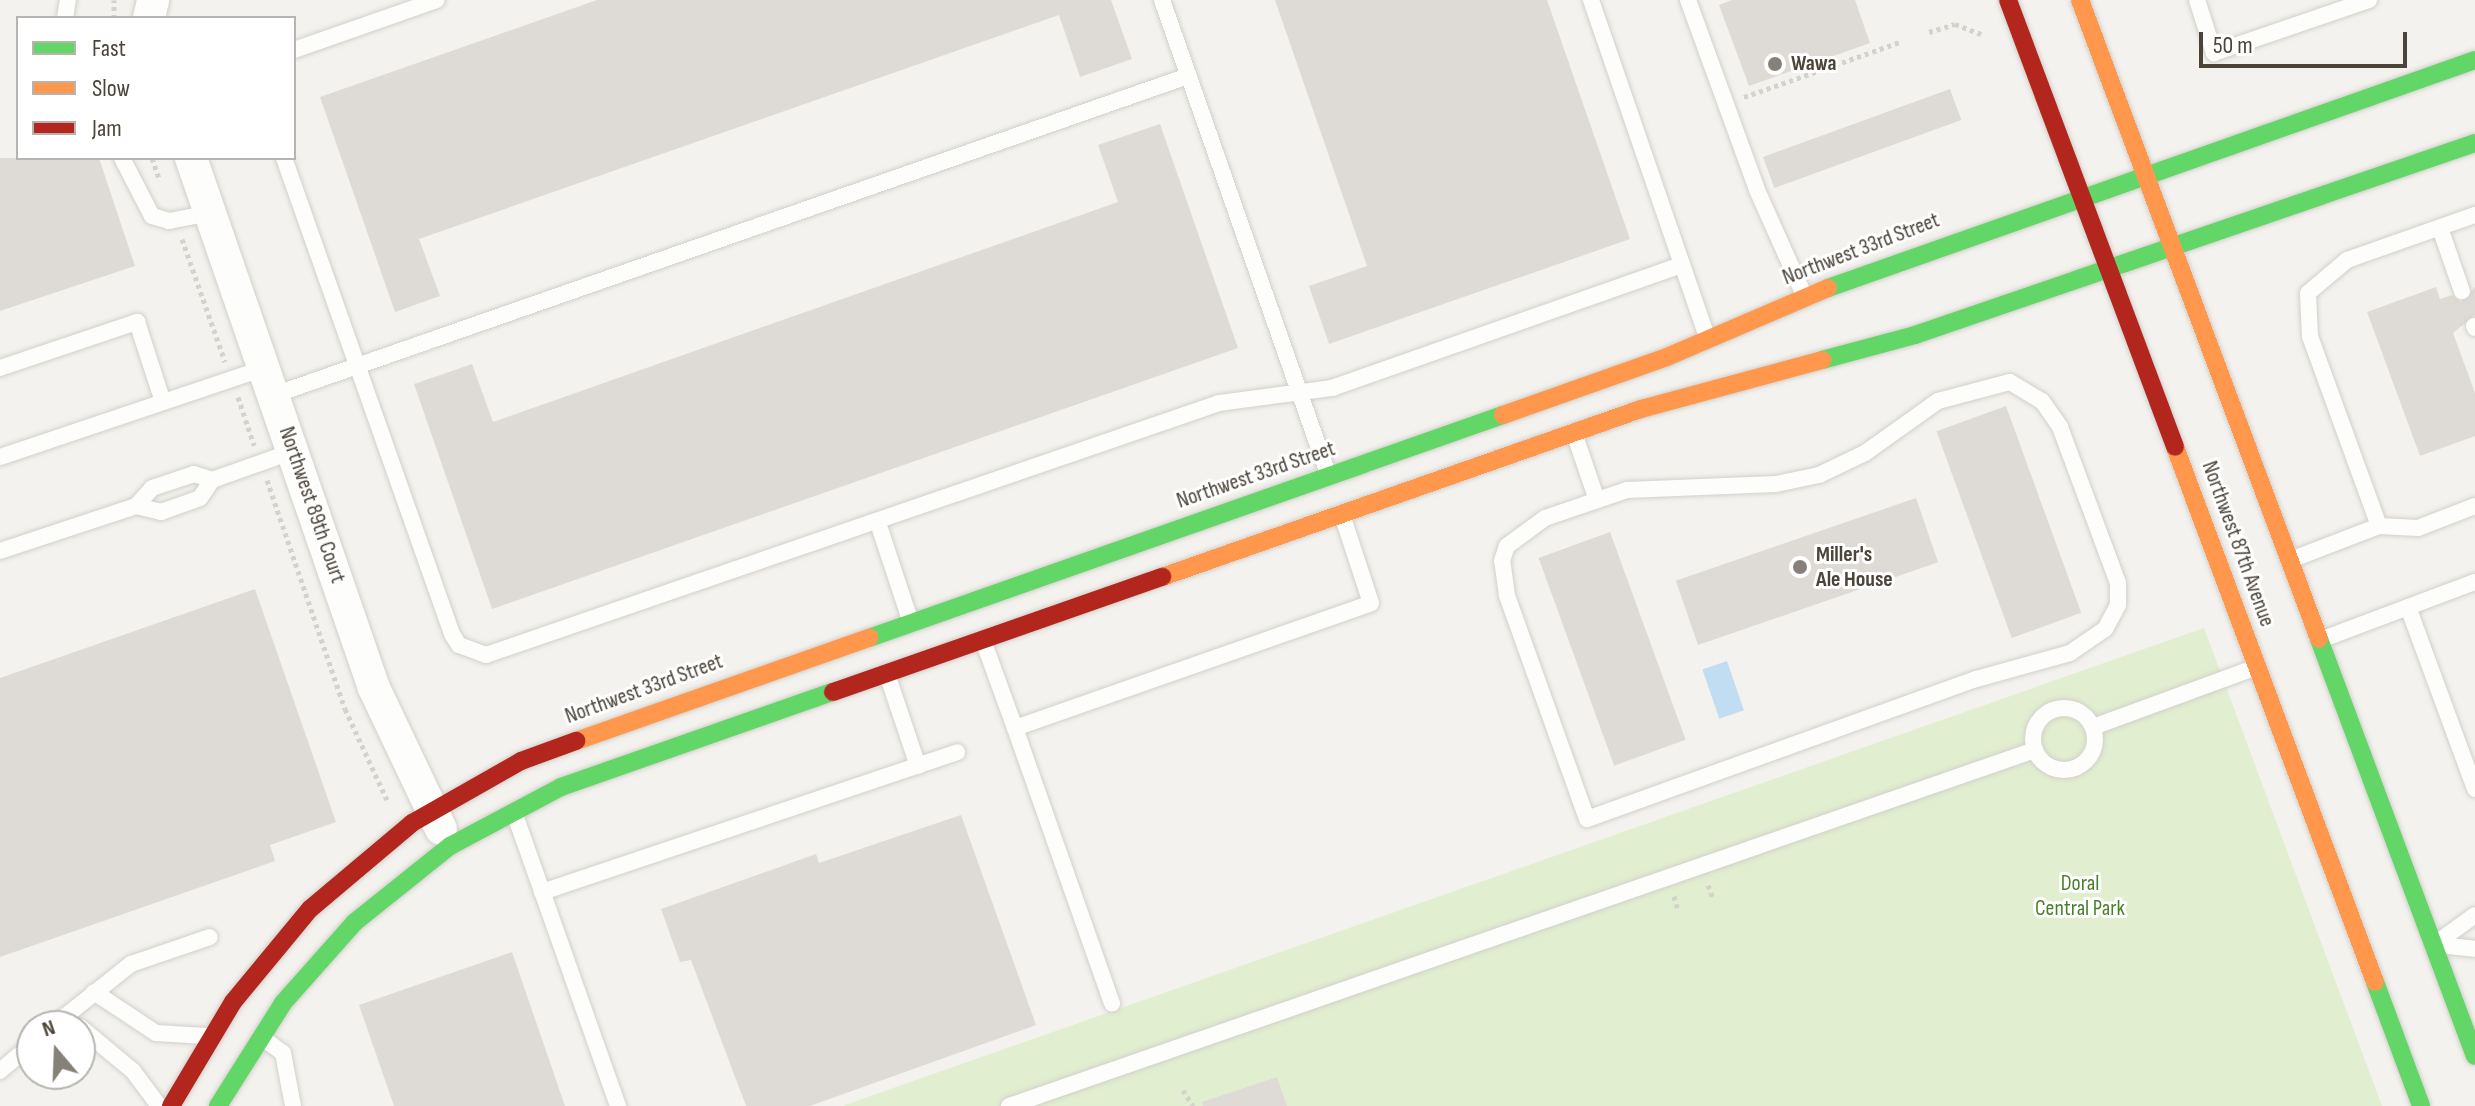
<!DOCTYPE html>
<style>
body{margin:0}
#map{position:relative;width:2475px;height:1106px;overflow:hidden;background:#f4f2ee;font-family:"Sofia Sans Condensed",sans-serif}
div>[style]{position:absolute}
.green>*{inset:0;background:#e1eecf}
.water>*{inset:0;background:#c0ddf1;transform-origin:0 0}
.building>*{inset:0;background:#dedbd6;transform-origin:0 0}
.path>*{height:5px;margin-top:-2.5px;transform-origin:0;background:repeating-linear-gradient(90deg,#d3d2cc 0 4px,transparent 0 8px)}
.roads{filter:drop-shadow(0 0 2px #d2d0cb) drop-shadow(0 0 2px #d2d0cb)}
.lane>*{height:16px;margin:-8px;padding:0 8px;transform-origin:8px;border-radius:8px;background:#fdfdfc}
.lane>.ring{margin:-8px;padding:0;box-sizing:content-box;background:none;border:16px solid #fdfdfc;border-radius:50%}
.street>*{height:32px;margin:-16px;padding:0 16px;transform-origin:16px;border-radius:16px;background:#fdfdfc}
.fast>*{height:18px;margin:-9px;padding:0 9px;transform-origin:9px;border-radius:9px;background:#63d668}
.slow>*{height:18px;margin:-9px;padding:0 9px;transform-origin:9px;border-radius:9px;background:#ff974d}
.jam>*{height:18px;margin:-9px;padding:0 9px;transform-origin:9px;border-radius:9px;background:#b3261e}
.dots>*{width:22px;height:22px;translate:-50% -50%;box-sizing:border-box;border:4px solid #fff;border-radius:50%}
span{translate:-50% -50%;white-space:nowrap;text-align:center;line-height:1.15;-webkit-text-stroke:6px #fff;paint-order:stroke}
.poi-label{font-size:22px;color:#4b4439;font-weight:700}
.left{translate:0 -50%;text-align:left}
.street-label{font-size:22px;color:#4b4439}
.park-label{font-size:22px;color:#4a7f2a}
.legend{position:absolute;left:16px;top:16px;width:280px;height:144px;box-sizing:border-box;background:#fff;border:2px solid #b7b4b0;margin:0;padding:10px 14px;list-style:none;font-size:24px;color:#4b4439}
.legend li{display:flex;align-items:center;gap:16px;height:40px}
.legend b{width:40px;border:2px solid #b7b4b0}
.north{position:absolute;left:16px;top:1010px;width:80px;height:80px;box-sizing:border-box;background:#fff;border:2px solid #b7b4b0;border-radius:50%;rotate:341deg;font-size:22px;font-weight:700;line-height:32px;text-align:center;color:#4b4439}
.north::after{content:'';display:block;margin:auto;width:28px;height:36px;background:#868178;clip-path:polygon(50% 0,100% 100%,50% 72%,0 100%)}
.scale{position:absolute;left:2199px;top:32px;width:208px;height:36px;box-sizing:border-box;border:4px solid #4b4439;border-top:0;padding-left:10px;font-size:24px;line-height:28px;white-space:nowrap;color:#4b4439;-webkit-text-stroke:6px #fff;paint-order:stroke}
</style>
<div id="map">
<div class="green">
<i style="clip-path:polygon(2204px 628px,2382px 1106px,842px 1106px)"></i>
</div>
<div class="water">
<i style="left:1727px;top:661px;width:52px;height:26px;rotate:71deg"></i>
</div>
<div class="building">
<i style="clip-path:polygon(597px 0,1111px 0,1132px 59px,1080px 77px,1059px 15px,419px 239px,440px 296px,395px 312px,320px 97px)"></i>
<i style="clip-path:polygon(1275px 0,1547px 0,1630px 239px,1329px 344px,1309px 286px,1367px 266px)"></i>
<i style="clip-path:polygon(1732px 0,1855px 0,1870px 43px,1749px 86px,1719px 5px)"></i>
<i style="left:1950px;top:89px;width:33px;height:199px;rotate:70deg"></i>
<i style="clip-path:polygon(1160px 124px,1238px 348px,492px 609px,414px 384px,472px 364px,493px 422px,1118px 202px,1098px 145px)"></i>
<i style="clip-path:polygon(0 158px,99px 158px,135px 266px,0 311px)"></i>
<i style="clip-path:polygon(2436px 287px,2440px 299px,2452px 295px,2461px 302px,2475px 287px,2475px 315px,2453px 333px,2475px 393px,2475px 436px,2420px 456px,2367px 312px)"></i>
<i style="left:2006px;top:406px;width:220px;height:74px;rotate:70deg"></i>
<i style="left:1916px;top:498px;width:68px;height:254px;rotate:71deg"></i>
<i style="left:1610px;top:532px;width:221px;height:76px;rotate:70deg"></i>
<i style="clip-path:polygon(255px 589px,336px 822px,270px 845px,275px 861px,0 957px,0 678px)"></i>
<i style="clip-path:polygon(961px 815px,1036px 1025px,810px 1106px,746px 1106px,691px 960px,680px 962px,661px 909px,816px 854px,819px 863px)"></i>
<i style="clip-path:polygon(512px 952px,565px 1106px,394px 1106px,359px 1005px)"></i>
<i style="clip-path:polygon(1277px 1077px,1287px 1106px,1203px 1106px,1202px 1102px)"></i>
</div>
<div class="path">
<i style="left:114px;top:18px;width:18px;rotate:-90deg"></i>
<i style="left:1929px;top:32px;width:27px;rotate:-17deg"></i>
<i style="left:1955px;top:24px;width:31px;rotate:21deg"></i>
<i style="left:1744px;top:97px;width:165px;rotate:-19.4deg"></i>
<i style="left:152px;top:158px;width:24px;rotate:71deg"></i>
<i style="left:182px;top:239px;width:130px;rotate:70.7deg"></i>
<i style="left:238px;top:397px;width:51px;rotate:71.6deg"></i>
<i style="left:267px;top:480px;width:242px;rotate:71.2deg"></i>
<i style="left:345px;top:709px;width:100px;rotate:65.2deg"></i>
<i style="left:1708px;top:885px;width:15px;rotate:70deg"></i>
<i style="left:1674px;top:896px;width:15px;rotate:74deg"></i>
<i style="left:1183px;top:1090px;width:19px;rotate:58deg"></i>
</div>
<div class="roads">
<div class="lane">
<i style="left:1162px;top:0;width:502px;rotate:70.7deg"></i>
<i style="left:1591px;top:0;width:359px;rotate:71deg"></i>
<i style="left:1688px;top:0;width:202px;rotate:70deg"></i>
<i style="left:1757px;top:190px;width:115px;rotate:65.9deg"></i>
<i style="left:2197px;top:0;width:56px;rotate:72.2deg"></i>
<i style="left:2214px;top:53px;width:164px;rotate:-18.9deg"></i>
<i style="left:65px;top:18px;width:18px;rotate:-81deg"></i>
<i style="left:294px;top:50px;width:151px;rotate:-19.3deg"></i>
<i style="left:122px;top:158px;width:65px;rotate:62.7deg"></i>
<i style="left:152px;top:216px;width:18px;rotate:16deg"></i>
<i style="left:169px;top:221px;width:42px;rotate:-11deg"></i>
<i style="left:284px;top:158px;width:505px;rotate:70.56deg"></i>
<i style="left:452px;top:634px;width:13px;rotate:58deg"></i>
<i style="left:459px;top:645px;width:29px;rotate:20deg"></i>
<i style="left:486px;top:655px;width:775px;rotate:-18.97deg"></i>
<i style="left:1219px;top:403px;width:114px;rotate:-7.6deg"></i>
<i style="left:1332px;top:388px;width:371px;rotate:-19.4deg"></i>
<i style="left:2440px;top:228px;width:67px;rotate:70.8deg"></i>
<i style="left:2474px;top:326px;width:2px;rotate:63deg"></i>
<i style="left:0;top:368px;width:145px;rotate:-18.6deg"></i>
<i style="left:137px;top:322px;width:84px;rotate:72deg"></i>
<i style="left:2010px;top:382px;width:37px;rotate:31deg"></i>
<i style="left:2042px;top:401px;width:32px;rotate:55deg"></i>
<i style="left:2060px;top:427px;width:166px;rotate:69.6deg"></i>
<i style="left:2118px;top:583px;width:22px;rotate:90deg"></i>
<i style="left:2118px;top:605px;width:27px;rotate:118deg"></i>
<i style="left:2105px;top:629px;width:42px;rotate:145.6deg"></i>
<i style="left:2070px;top:653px;width:98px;rotate:164.5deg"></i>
<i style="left:1976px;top:679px;width:413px;rotate:160.2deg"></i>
<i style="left:1587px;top:819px;width:238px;rotate:-109.7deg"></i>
<i style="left:1507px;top:595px;width:34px;rotate:-98deg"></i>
<i style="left:1502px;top:561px;width:16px;rotate:-72deg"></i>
<i style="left:1507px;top:546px;width:47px;rotate:-36.4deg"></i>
<i style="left:1545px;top:518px;width:87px;rotate:-18.9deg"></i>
<i style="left:1627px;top:490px;width:149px;rotate:-2.3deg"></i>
<i style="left:1776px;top:484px;width:44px;rotate:-11.8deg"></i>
<i style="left:1819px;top:475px;width:51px;rotate:-25.6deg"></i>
<i style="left:1865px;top:453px;width:90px;rotate:-35.5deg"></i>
<i style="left:1938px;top:401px;width:74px;rotate:-14.8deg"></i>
<i style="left:274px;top:395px;width:968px;rotate:-19.24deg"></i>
<i style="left:1574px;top:433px;width:71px;rotate:71.1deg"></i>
<i style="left:0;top:457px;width:279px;rotate:-18.6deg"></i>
<i style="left:136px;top:506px;width:26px;rotate:13deg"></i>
<i style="left:161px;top:512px;width:41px;rotate:-19.7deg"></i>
<i style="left:200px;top:498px;width:22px;rotate:-56deg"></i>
<i style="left:878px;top:523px;width:102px;rotate:71.7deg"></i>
<i style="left:2379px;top:526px;width:39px;rotate:3deg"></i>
<i style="left:2418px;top:528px;width:61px;rotate:-21.1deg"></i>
<i style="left:0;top:551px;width:143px;rotate:-18.3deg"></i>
<i style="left:136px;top:506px;width:24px;rotate:-48deg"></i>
<i style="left:152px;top:488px;width:44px;rotate:-18.4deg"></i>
<i style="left:194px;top:474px;width:19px;rotate:18deg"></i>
<i style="left:212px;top:480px;width:87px;rotate:-19.5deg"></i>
<i style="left:2293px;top:559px;width:92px;rotate:-21deg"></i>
<i style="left:2379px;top:526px;width:202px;rotate:-110deg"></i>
<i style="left:2310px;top:336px;width:43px;rotate:-92.7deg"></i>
<i style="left:2308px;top:293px;width:51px;rotate:-40.2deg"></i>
<i style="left:2347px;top:260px;width:136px;rotate:-19.4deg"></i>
<i style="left:2408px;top:607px;width:194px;rotate:69.8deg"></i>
<i style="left:2323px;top:639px;width:162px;rotate:-20.6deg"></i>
<i style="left:984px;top:643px;width:90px;rotate:70deg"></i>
<i style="left:1015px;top:728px;width:377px;rotate:-19.3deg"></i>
<i style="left:1371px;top:603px;width:93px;rotate:-108.2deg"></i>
<i style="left:887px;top:674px;width:97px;rotate:71.4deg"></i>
<i class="ring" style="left:2033px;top:708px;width:46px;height:46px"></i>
<i style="left:2093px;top:727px;width:175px;rotate:-20.1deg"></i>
<i style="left:1015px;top:728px;width:292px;rotate:70.6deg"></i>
<i style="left:515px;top:815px;width:309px;rotate:70.5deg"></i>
<i style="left:542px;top:892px;width:438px;rotate:-18.6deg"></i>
<i style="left:2435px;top:944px;width:49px;rotate:-35.9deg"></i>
<i style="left:2439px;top:945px;width:36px;rotate:6deg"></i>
<i style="left:94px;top:992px;width:74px;rotate:33.5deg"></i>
<i style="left:156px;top:1033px;width:51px;rotate:3.4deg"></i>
<i style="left:53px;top:1026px;width:100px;rotate:-38.5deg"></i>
<i style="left:131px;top:964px;width:83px;rotate:-18.9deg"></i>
<i style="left:80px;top:1027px;width:69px;rotate:39.7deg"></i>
<i style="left:133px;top:1071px;width:44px;rotate:53.4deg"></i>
<i style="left:261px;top:1037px;width:27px;rotate:36deg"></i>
<i style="left:283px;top:1053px;width:54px;rotate:79.3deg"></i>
<i style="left:0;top:1071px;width:42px;rotate:-40.2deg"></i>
<i style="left:1009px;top:1106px;width:1086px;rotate:-19.14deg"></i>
</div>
<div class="street">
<i style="left:149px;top:18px;width:18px;rotate:-77deg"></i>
<i style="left:191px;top:158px;width:561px;rotate:70.95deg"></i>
<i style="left:374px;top:688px;width:156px;rotate:64.6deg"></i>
</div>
<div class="fast">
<i style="left:1828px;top:288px;width:686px;rotate:-19.41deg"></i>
<i style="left:1822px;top:360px;width:96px;rotate:-15deg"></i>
<i style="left:1915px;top:335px;width:592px;rotate:-18.92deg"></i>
<i style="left:869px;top:638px;width:672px;rotate:-19.38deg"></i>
<i style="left:2319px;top:639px;width:445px;rotate:69.5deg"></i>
<i style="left:2375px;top:982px;width:132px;rotate:69.6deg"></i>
<i style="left:218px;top:1106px;width:122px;rotate:-57.7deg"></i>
<i style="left:283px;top:1003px;width:108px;rotate:-48.4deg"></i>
<i style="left:355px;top:922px;width:122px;rotate:-38.7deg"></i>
<i style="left:450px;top:846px;width:126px;rotate:-28deg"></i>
<i style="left:561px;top:787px;width:288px;rotate:-19.3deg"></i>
</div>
<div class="slow">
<i style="left:2080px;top:0;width:682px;rotate:69.49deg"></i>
<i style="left:1503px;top:415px;width:174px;rotate:-19.5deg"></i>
<i style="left:1667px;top:357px;width:175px;rotate:-23.2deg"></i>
<i style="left:2175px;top:447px;width:571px;rotate:69.5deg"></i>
<i style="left:1162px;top:577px;width:508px;rotate:-19.33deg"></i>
<i style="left:1641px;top:409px;width:188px;rotate:-15.1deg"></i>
<i style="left:576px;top:741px;width:311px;rotate:-19.4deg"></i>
</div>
<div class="jam">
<i style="left:2008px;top:0;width:477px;rotate:69.5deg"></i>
<i style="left:833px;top:692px;width:349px;rotate:-19.3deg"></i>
<i style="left:171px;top:1106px;width:121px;rotate:-59.2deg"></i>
<i style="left:233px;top:1002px;width:121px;rotate:-50.4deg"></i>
<i style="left:310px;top:909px;width:133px;rotate:-40.1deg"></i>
<i style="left:412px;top:823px;width:125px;rotate:-29.6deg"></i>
<i style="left:521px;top:761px;width:59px;rotate:-20deg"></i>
</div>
</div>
<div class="dots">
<i style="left:1775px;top:64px;background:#868178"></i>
<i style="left:1800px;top:567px;background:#868178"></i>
</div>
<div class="poi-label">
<span class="left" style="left:1791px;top:64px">Wawa</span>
<span class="left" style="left:1816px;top:567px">Miller's<br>Ale House</span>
</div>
<div class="street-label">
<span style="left:1861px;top:249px;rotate:-21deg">Northwest 33rd Street</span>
<span style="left:1256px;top:475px;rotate:-19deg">Northwest 33rd Street</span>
<span style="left:312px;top:505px;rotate:71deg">Northwest 89th Court</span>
<span style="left:2238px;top:544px;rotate:70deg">Northwest 87th Avenue</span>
<span style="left:644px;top:689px;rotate:-20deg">Northwest 33rd Street</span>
</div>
<div class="park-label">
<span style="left:2080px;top:896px">Doral<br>Central Park</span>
</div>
<ul class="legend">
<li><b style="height:10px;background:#63d668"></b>Fast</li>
<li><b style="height:10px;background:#ff974d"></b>Slow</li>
<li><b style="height:10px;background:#b3261e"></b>Jam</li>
</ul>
<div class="north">N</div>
<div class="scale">50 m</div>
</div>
